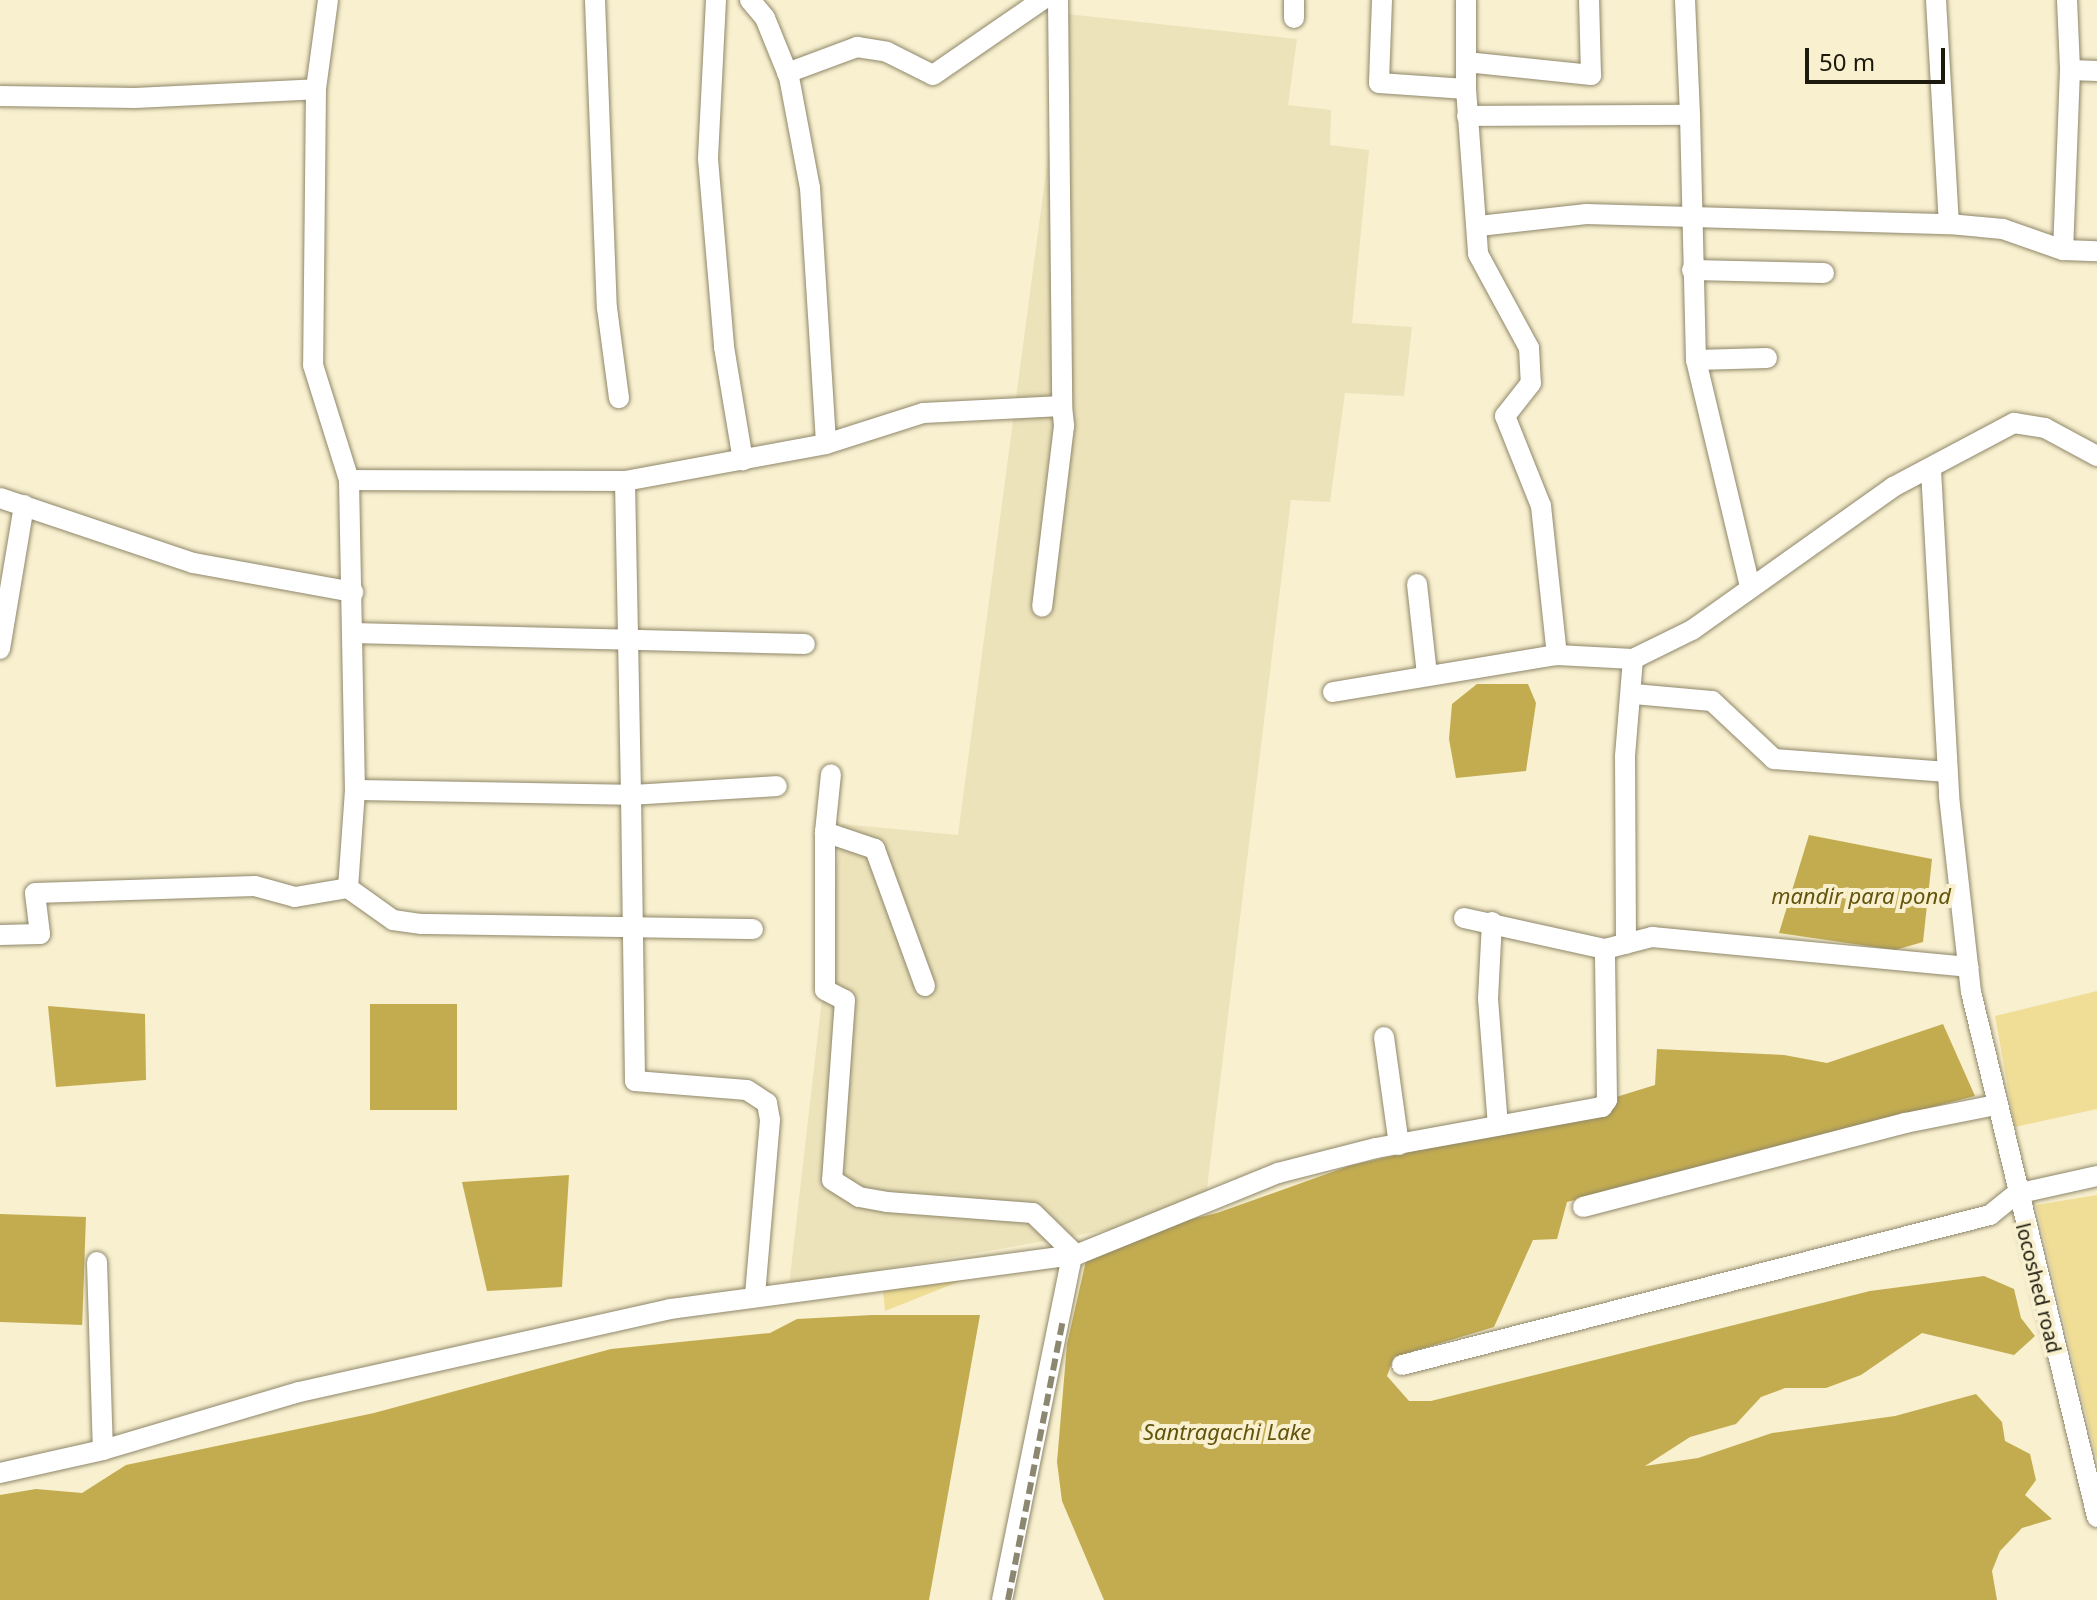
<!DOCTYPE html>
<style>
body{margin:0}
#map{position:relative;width:2097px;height:1600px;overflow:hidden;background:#f8f0cf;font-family:"Noto Sans",sans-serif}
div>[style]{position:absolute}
.built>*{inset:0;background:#ece3bb}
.green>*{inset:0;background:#f0de97}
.water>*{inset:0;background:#c3ac50;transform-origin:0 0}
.roads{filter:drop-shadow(0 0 2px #8f876a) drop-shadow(0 0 2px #8f876a)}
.street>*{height:20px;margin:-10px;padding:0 10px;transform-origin:10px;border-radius:10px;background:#fff}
.rail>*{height:6px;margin-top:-3px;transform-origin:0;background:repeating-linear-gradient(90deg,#8c8770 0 12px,transparent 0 18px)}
span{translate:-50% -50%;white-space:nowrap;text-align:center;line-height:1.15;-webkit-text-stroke:8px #f8f0cf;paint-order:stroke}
.street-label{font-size:20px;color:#1c190d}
.water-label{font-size:22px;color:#63540c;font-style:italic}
.scale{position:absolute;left:1805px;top:48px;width:140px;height:36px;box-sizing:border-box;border:4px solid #1c190d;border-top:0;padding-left:10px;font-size:24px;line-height:28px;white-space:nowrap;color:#1c190d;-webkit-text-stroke:6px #f8f0cf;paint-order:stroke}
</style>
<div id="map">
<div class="built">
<i style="clip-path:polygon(1067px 14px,1297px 39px,1288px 105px,1331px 110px,1330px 145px,1369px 150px,1352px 323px,1412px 327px,1404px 396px,1345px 393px,1330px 502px,1291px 500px,1204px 1213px,789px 1286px,842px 824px,958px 835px)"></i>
</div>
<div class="green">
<i style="clip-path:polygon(2097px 991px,2097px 1109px,2015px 1127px,1995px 1016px)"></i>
<i style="clip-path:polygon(2097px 1195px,2097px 1460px,2036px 1205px)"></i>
<i style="clip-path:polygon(978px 1274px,885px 1311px,883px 1290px)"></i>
</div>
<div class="water">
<i style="clip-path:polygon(1477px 684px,1528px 684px,1536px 703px,1526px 771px,1456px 778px,1449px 739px,1452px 704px)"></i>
<i style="clip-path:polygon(1809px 835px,1932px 859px,1923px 942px,1895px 950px,1779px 933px)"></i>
<i style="left:370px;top:1004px;width:87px;height:106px"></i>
<i style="clip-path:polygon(48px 1006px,145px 1014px,146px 1080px,56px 1087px)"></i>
<i style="clip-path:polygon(1943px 1024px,1975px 1096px,1567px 1202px,1557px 1239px,1533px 1240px,1494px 1327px,1394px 1357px,1387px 1376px,1409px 1401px,1431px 1401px,1870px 1291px,1984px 1276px,2014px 1289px,2021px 1318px,2035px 1336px,2014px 1355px,1922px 1333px,1861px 1375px,1826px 1388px,1785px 1388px,1761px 1397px,1736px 1424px,1690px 1437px,1645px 1466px,1698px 1458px,1772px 1433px,1895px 1416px,1976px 1394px,2002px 1422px,2005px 1441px,2030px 1454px,2036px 1480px,2025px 1495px,2052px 1519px,2022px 1528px,2000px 1551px,1992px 1571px,1997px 1600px,1104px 1600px,1062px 1501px,1057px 1462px,1067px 1344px,1090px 1243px,1217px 1213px,1349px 1166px,1529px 1124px,1655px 1085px,1657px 1049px,1784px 1055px,1827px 1063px)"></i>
<i style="clip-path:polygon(569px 1175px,562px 1287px,487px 1291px,462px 1182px)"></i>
<i style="left:0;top:1214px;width:86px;height:108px;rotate:2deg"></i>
<i style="clip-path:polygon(872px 1315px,980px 1315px,929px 1600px,0 1600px,0 1495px,36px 1489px,82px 1493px,126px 1465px,374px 1413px,611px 1349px,770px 1333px,797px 1319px)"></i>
</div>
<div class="roads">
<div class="street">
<i style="left:328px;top:0;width:90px;rotate:97.7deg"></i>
<i style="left:316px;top:89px;width:276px;rotate:90.6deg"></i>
<i style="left:313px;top:365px;width:121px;rotate:72.6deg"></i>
<i style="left:349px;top:480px;width:310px;rotate:88.9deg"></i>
<i style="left:355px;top:790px;width:276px;rotate:1deg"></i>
<i style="left:631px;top:795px;width:286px;rotate:89.2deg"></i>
<i style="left:635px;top:1081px;width:112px;rotate:4.6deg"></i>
<i style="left:747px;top:1090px;width:24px;rotate:33deg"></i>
<i style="left:767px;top:1103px;width:17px;rotate:80deg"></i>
<i style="left:770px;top:1120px;width:177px;rotate:94.9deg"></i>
<i style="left:595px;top:0;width:308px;rotate:87.8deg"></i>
<i style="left:607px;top:308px;width:91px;rotate:82.4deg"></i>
<i style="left:716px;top:0;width:159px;rotate:92.9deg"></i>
<i style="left:708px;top:159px;width:189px;rotate:85.1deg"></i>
<i style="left:724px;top:347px;width:115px;rotate:80.5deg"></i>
<i style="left:750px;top:0;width:23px;rotate:50deg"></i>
<i style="left:765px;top:18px;width:64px;rotate:67.9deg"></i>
<i style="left:789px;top:77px;width:113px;rotate:79.3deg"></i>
<i style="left:810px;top:188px;width:256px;rotate:86.4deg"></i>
<i style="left:1058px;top:0;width:406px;rotate:89.4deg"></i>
<i style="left:1294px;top:0;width:18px;rotate:90deg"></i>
<i style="left:1382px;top:0;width:83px;rotate:92.1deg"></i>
<i style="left:1379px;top:83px;width:87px;rotate:3.9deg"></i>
<i style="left:1466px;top:0;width:89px;rotate:90deg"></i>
<i style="left:1466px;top:89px;width:165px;rotate:85.8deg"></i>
<i style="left:1478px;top:254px;width:107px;rotate:61.5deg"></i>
<i style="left:1529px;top:348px;width:35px;rotate:87deg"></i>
<i style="left:1531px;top:383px;width:42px;rotate:128.2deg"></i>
<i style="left:1505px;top:416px;width:97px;rotate:68.2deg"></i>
<i style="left:1541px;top:506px;width:150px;rotate:83.9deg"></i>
<i style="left:1685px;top:0;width:115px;rotate:87.5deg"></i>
<i style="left:1936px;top:0;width:224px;rotate:86.7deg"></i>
<i style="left:2067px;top:0;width:70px;rotate:87.5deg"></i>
<i style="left:2070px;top:70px;width:180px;rotate:92.2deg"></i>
<i style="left:2063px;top:250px;width:34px;rotate:2deg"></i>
<i style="left:1466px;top:62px;width:126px;rotate:5.9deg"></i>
<i style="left:1591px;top:75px;width:75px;rotate:-91.5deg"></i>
<i style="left:2070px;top:70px;width:27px;rotate:2deg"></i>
<i style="left:787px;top:73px;width:75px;rotate:-20.4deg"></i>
<i style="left:857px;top:47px;width:30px;rotate:9deg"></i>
<i style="left:887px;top:52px;width:51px;rotate:26.6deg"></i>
<i style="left:933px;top:75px;width:132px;rotate:-34.5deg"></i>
<i style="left:0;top:96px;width:135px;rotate:0.8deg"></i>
<i style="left:135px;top:98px;width:181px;rotate:-2.8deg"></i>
<i style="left:1467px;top:116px;width:223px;rotate:-0.3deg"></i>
<i style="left:1690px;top:115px;width:245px;rotate:88.6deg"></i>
<i style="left:1696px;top:360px;width:232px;rotate:76.6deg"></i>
<i style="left:1479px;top:226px;width:108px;rotate:-6.4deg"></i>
<i style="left:1586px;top:214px;width:363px;rotate:1.6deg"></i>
<i style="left:1949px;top:224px;width:54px;rotate:5.3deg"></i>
<i style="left:2003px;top:229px;width:64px;rotate:19.3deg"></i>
<i style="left:1692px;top:270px;width:132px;rotate:1.3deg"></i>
<i style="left:1696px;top:360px;width:71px;rotate:-1.6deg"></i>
<i style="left:1931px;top:470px;width:326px;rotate:86.8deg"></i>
<i style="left:1949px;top:796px;width:197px;rotate:83.6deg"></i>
<i style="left:1971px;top:992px;width:540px;rotate:76.5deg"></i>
<i style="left:349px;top:480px;width:276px;rotate:0.2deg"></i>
<i style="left:625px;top:481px;width:314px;rotate:88.9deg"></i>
<i style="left:631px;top:795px;width:146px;rotate:-3.5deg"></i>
<i style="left:625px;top:481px;width:204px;rotate:-10.4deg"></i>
<i style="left:826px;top:444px;width:102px;rotate:-17.7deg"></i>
<i style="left:923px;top:413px;width:139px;rotate:-2.9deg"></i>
<i style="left:1062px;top:406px;width:20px;rotate:84deg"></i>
<i style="left:1064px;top:426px;width:182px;rotate:96.9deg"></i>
<i style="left:0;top:498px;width:204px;rotate:18.6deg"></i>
<i style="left:193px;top:563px;width:163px;rotate:10.3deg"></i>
<i style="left:1417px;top:584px;width:92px;rotate:83.7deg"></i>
<i style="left:352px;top:633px;width:453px;rotate:1.4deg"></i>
<i style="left:0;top:649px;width:146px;rotate:-80.5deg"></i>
<i style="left:1333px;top:692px;width:227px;rotate:-9.4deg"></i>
<i style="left:1557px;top:655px;width:76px;rotate:3deg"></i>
<i style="left:1633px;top:659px;width:66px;rotate:-26.2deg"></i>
<i style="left:1692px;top:630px;width:247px;rotate:-35.4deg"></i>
<i style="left:1893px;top:487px;width:137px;rotate:-27.9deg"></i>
<i style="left:2014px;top:423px;width:31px;rotate:9deg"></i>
<i style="left:2045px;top:428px;width:59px;rotate:28.3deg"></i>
<i style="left:1634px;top:694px;width:78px;rotate:5.1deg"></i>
<i style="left:1712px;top:701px;width:85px;rotate:43.1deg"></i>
<i style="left:1774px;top:759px;width:174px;rotate:4.3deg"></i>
<i style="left:825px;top:832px;width:58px;rotate:-84.1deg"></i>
<i style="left:348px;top:888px;width:98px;rotate:-85.9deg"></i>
<i style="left:1464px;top:918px;width:144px;rotate:12.4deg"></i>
<i style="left:1605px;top:949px;width:49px;rotate:-14.3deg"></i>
<i style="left:1652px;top:937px;width:318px;rotate:5.4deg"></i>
<i style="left:1492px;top:922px;width:77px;rotate:93deg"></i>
<i style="left:1488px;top:999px;width:127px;rotate:85.5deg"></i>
<i style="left:0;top:935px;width:40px;rotate:-1.4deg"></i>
<i style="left:40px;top:934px;width:41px;rotate:-97deg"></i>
<i style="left:35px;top:893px;width:220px;rotate:-1.8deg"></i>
<i style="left:255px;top:886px;width:41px;rotate:15.4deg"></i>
<i style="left:295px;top:897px;width:54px;rotate:-9.6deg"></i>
<i style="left:348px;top:888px;width:55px;rotate:35.4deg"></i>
<i style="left:393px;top:920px;width:29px;rotate:8deg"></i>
<i style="left:422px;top:924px;width:331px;rotate:0.9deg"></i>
<i style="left:1626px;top:944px;width:188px;rotate:-90.3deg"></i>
<i style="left:1625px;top:756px;width:97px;rotate:-85.3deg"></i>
<i style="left:925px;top:986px;width:146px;rotate:-110.1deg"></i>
<i style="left:875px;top:849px;width:53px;rotate:-161.2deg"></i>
<i style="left:825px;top:832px;width:158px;rotate:90deg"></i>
<i style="left:825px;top:990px;width:22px;rotate:27deg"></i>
<i style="left:845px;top:1000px;width:180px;rotate:94.1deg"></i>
<i style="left:832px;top:1180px;width:32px;rotate:32deg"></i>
<i style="left:859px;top:1197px;width:28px;rotate:10deg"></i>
<i style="left:887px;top:1202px;width:146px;rotate:4.3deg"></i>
<i style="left:1033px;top:1213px;width:60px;rotate:44.3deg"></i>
<i style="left:1384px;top:1037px;width:109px;rotate:82.1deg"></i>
<i style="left:1583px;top:1207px;width:333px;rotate:-14.6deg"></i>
<i style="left:1905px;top:1123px;width:93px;rotate:-11.2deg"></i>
<i style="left:97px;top:1262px;width:188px;rotate:88.2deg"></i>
<i style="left:1402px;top:1365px;width:607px;rotate:-14.31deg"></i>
<i style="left:1990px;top:1215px;width:33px;rotate:-39deg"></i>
<i style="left:2016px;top:1194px;width:83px;rotate:-12.5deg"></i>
<i style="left:0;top:1473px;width:106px;rotate:-12.6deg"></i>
<i style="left:103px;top:1450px;width:204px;rotate:-16.5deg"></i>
<i style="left:299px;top:1392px;width:380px;rotate:-12.6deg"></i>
<i style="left:670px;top:1309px;width:410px;rotate:-7.6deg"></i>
<i style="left:1076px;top:1255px;width:218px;rotate:-22.1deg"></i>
<i style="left:1278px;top:1173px;width:101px;rotate:-14.3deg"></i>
<i style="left:1376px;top:1148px;width:230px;rotate:-10.3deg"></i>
<i style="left:1602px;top:1107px;width:9px;rotate:-54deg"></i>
<i style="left:1607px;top:1100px;width:151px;rotate:-90.8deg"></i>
<i style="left:1002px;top:1600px;width:351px;rotate:-78.5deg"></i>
</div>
</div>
<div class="rail">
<i style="left:1008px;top:1600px;width:285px;rotate:-78.9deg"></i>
</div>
<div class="street-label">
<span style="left:2039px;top:1288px;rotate:76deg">locoshed road</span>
</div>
<div class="water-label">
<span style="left:1861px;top:896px">mandir para pond</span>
<span style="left:1227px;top:1432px">Santragachi Lake</span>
</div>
<div class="scale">50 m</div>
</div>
